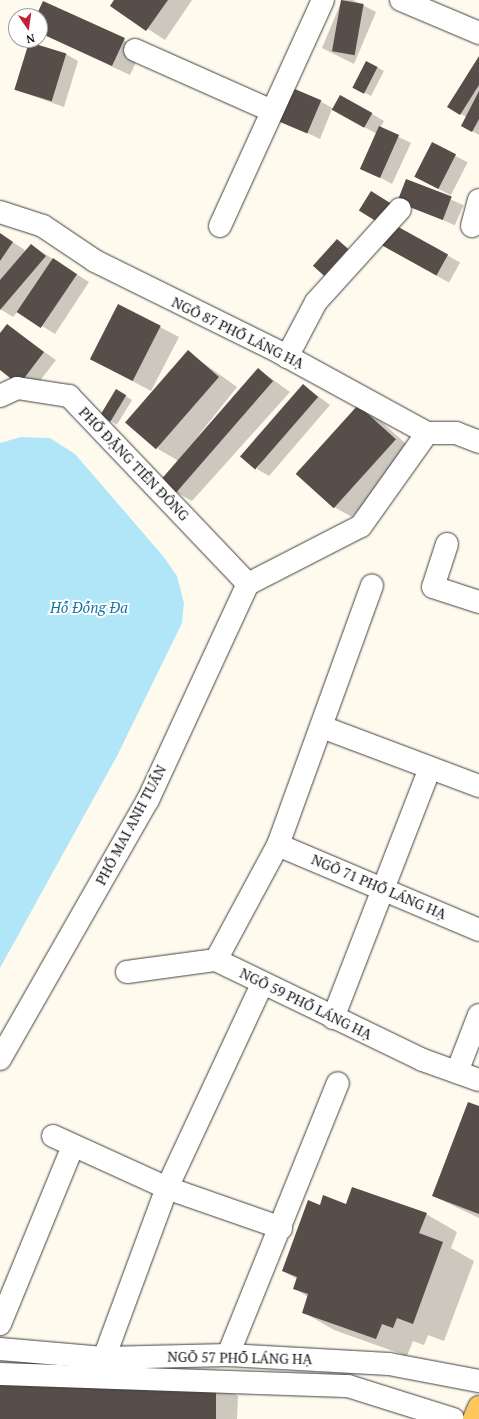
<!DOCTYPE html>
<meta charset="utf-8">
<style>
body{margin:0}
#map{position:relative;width:479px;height:1419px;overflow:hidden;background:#fffaee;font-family:"PT Serif",serif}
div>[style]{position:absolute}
.water>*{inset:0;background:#b1e6f9}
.shadow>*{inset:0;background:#0003;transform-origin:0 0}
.building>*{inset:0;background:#574d49;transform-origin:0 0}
.roads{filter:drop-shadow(0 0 1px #414141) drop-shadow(0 0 1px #414141)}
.minor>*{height:22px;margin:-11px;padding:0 11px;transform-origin:11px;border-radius:11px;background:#fff}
.major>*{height:22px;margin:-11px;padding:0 11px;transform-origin:11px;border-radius:11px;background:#fec65f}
span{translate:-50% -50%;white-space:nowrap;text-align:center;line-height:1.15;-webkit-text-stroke:4px #fff;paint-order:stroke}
.street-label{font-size:14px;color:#0e0e0e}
.water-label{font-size:15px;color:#1175a5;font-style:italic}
.north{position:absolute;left:8px;top:8px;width:40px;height:40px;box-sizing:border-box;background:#fff;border:1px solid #9f9f9f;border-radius:50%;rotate:167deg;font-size:11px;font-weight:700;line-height:16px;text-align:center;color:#0e0e0e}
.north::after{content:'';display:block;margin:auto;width:14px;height:18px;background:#c41f39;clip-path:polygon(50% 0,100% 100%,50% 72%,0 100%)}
</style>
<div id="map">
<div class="water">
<i style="clip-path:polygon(21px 437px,50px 438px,75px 454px,163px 556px,177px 576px,184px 603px,182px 623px,117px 756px,0 968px,0 443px)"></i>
</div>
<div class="shadow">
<i style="clip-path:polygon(115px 0,192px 0,165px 40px,111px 5px)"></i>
<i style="clip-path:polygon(342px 0,353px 0,376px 12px,354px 64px,322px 48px)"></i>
<i style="clip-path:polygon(44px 2px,142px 49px,130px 75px,40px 33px,37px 16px)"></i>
<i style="clip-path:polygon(66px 54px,78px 61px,64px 107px,16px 90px)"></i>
<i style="clip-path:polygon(479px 58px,479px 135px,462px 125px,466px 117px,448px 106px)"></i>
<i style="clip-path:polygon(367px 62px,384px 71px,371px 96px,360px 90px)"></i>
<i style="clip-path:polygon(341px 96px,384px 121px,380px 128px,411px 143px,392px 184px,361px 167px,377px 134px,332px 109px,320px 139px,278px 119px,320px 101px,334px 109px)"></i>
<i style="left:432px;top:144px;width:40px;height:37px;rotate:27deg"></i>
<i style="left:407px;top:180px;width:62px;height:22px;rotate:24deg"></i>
<i style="left:398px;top:228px;width:71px;height:23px;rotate:29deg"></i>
<i style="clip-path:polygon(0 234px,25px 250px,23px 255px,31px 245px,89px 282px,55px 334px,18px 311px,13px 317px,0 309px)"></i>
<i style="clip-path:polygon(337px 240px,360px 257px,337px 282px,324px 275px)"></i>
<i style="clip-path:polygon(118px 305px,179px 337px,151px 391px,108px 368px)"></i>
<i style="clip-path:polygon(7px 326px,56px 360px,32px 391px,0 369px,0 335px)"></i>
<i style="clip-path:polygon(188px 352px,237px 387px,194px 441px,258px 369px,290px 392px,192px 501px,174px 491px,177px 460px,158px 449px)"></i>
<i style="clip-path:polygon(303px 385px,330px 405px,269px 476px,257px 469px)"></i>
<i style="left:116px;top:390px;width:19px;height:29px;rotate:32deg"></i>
<i style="clip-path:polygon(358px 406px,376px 417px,413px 450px,352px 517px,334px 507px,296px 473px)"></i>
<i style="clip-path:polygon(479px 1107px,479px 1218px,433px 1196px)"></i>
<i style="clip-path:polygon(346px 1205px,426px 1214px,457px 1232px,451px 1248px,474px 1261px,444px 1341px,428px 1335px,424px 1345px,413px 1341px,407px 1356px,334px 1330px,303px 1312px,308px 1297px,294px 1288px,297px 1279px,283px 1271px,321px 1206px)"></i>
<i style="clip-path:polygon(216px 1383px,238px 1396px,237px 1419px,0 1419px)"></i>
</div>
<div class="building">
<i style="clip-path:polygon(114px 0,168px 0,146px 31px,110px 6px)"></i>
<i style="left:341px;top:0;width:23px;height:52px;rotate:10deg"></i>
<i style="clip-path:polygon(43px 1px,125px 38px,112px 66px,40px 33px,40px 16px,36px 16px)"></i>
<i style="left:29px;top:42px;width:39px;height:50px;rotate:17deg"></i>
<i style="clip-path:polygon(479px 56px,479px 85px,460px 115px,447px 107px)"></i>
<i style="left:366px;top:61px;width:13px;height:30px;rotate:27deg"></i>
<i style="left:290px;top:87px;width:34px;height:36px;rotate:23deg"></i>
<i style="clip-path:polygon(479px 91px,479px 119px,472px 132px,461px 126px)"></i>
<i style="left:340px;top:95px;width:37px;height:17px;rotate:29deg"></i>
<i style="left:379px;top:126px;width:22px;height:47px;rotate:24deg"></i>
<i style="left:432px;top:142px;width:27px;height:39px;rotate:27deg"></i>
<i style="left:406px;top:179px;width:49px;height:25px;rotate:21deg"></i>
<i style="left:371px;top:191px;width:28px;height:23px;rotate:32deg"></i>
<i style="left:393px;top:224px;width:63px;height:24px;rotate:29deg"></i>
<i style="clip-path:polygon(0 233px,13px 242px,0 261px)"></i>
<i style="left:337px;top:239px;width:15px;height:36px;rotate:42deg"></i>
<i style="clip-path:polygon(31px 244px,46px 256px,0 310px,0 280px)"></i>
<i style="left:53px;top:258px;width:29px;height:65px;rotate:34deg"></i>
<i style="left:118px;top:304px;width:48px;height:62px;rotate:27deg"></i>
<i style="clip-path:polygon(7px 324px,44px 352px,19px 385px,0 370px,0 333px)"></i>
<i style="left:188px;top:350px;width:41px;height:96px;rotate:41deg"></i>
<i style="left:258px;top:368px;width:20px;height:149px;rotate:41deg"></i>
<i style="left:303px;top:384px;width:20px;height:96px;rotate:41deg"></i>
<i style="left:116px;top:389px;width:12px;height:31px;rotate:31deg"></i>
<i style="left:358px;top:405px;width:51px;height:93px;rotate:42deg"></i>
<i style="clip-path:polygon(468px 1102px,479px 1106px,479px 1214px,432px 1196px)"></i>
<i style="clip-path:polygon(352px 1187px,427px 1213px,419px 1233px,443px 1242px,413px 1324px,397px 1318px,393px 1328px,382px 1324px,376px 1339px,302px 1313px,308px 1294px,293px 1289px,297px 1277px,282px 1271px,308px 1200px,320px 1205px,323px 1195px,346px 1204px)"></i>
<i style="left:0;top:1382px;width:216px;height:37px"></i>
</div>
<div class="roads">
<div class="minor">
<i style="left:401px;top:0;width:85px;rotate:22.9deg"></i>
<i style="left:135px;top:50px;width:150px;rotate:24deg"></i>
<i style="left:0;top:212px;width:45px;rotate:18deg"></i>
<i style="left:43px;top:226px;width:63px;rotate:33.9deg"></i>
<i style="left:95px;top:261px;width:205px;rotate:26.3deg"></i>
<i style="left:279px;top:352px;width:169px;rotate:28.7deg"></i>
<i style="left:427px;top:433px;width:29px"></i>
<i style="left:456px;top:433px;width:25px;rotate:21deg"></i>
<i style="left:220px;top:226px;width:248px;rotate:-65.5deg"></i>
<i style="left:472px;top:226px;width:27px;rotate:-75deg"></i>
<i style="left:287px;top:357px;width:62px;rotate:-62.2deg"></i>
<i style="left:316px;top:302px;width:125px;rotate:-47.9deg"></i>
<i style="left:0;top:396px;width:19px;rotate:-25deg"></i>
<i style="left:17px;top:388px;width:53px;rotate:8.7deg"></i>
<i style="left:69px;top:396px;width:260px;rotate:46.4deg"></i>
<i style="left:447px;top:544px;width:45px;rotate:108deg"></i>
<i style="left:433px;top:587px;width:48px;rotate:18.1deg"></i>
<i style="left:248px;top:584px;width:127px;rotate:-27.2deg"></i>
<i style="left:361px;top:526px;width:114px;rotate:-54.6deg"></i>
<i style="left:322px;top:727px;width:168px;rotate:20.6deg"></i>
<i style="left:278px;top:845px;width:218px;rotate:22.9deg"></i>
<i style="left:216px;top:960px;width:131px;rotate:-61.7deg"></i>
<i style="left:278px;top:845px;width:276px;rotate:-70.1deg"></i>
<i style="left:127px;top:972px;width:90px;rotate:-7.7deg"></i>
<i style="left:216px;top:960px;width:230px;rotate:25.8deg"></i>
<i style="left:423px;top:1060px;width:59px;rotate:19.7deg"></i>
<i style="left:333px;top:1018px;width:268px;rotate:-68.8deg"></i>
<i style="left:0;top:1059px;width:298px;rotate:-60.3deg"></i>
<i style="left:148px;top:800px;width:238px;rotate:-65.2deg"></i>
<i style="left:457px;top:1072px;width:61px;rotate:-68.9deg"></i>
<i style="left:53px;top:1136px;width:125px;rotate:24.5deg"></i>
<i style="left:167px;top:1188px;width:121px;rotate:19.3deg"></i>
<i style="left:0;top:1324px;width:192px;rotate:-67.7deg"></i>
<i style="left:0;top:1349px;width:104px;rotate:4.9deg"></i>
<i style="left:104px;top:1358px;width:124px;rotate:-1.4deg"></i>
<i style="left:228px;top:1355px;width:161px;rotate:3.2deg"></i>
<i style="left:389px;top:1364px;width:92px;rotate:10.7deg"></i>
<i style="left:228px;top:1355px;width:293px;rotate:-68deg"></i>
<i style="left:104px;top:1358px;width:181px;rotate:-69.7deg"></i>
<i style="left:167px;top:1188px;width:225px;rotate:-65deg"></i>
<i style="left:0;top:1374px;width:348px;rotate:2deg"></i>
<i style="left:348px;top:1386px;width:110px;rotate:17.4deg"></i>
</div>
<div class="major">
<i style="left:474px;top:1419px;width:13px;rotate:-67deg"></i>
</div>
</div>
<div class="street-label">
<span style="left:238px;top:333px;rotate:26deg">NGÕ 87 PHỐ LÁNG HẠ</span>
<span style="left:134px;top:464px;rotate:46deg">PHỐ ĐẶNG TIẾN ĐÔNG</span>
<span style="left:131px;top:825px;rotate:-62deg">PHỐ MAI ANH TUẤN</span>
<span style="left:379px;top:887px;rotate:23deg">NGÕ 71 PHỐ LÁNG HẠ</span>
<span style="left:306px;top:1004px;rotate:26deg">NGÕ 59 PHỐ LÁNG HẠ</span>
<span style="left:240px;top:1358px;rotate:1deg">NGÕ 57 PHỐ LÁNG HẠ</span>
</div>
<div class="water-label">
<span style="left:89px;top:608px">Hố Đống Đa</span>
</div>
<div class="north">N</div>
</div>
